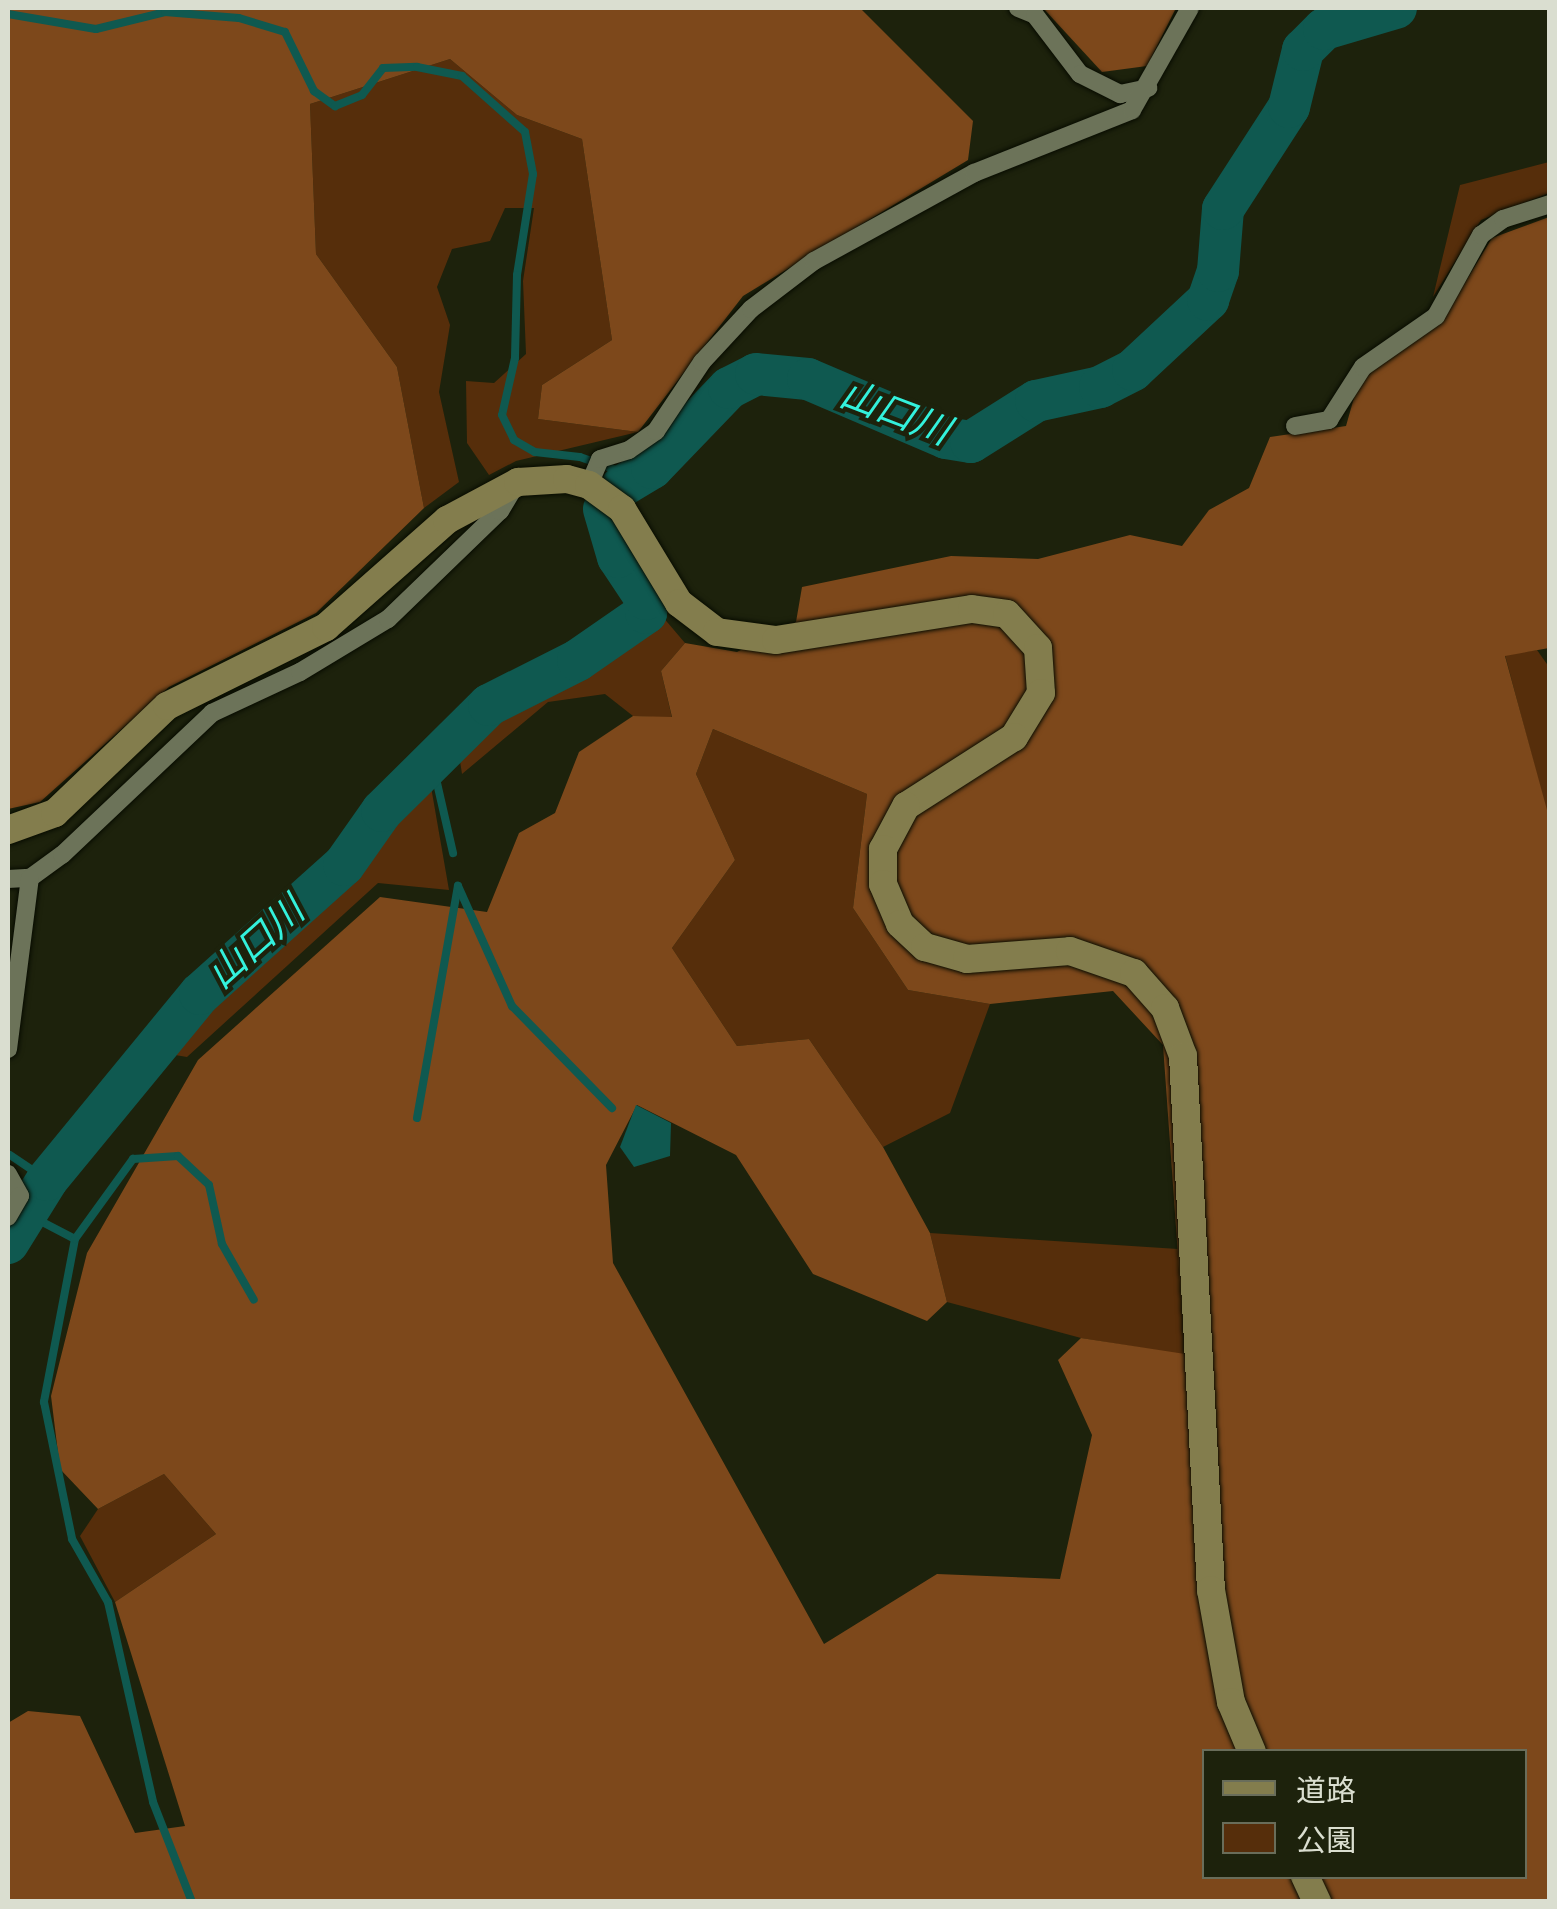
<!DOCTYPE html>
<meta charset="utf-8">
<style>
body{margin:0}
#map{position:relative;width:1557px;height:1909px;overflow:hidden;background:#1d220c;font-family:Rubik,"Noto Sans JP",sans-serif}
div>[style]{position:absolute}
.green>*{inset:0;background:#562e0b}
.forest>*{inset:0;background:#7d481b}
.water>*{inset:0;background:#0f5950}
.stream>*{height:8px;margin:-4px;padding:0 4px;transform-origin:4px;border-radius:4px;background:#0f5950}
.river>*{height:42px;margin:-21px;padding:0 21px;transform-origin:21px;border-radius:21px;background:#0f5950}
.roads{filter:drop-shadow(0 0 2px #080c00) drop-shadow(0 0 2px #080c00)}
.street>*{height:18px;margin:-9px;padding:0 9px;transform-origin:9px;border-radius:9px;background:#6c7359}
.secondary>*{height:28px;margin:-14px;padding:0 14px;transform-origin:14px;border-radius:14px;background:#837d4d}
span{translate:-50% -50%;white-space:nowrap;text-align:center;line-height:1.15;-webkit-text-stroke:9px #1d220c;paint-order:stroke}
.water-label{font-size:38px;color:#33f1dc;font-style:italic}
.frame{position:absolute;inset:0;border:10px solid #daded0;pointer-events:none}
.legend{position:absolute;left:1202px;top:1749px;width:325px;height:130px;box-sizing:border-box;background:#1d220c;border:2px solid #696d5a;margin:0;padding:12px 18px;list-style:none;font-size:30px;color:#daded0}
.legend li{display:flex;align-items:center;gap:20px;height:50px}
.legend b{width:50px;border:2px solid #696d5a}
</style>
<div id="map">
<div class="green">
<i style="clip-path:polygon(450px 59px,517px 115px,582px 139px,612px 340px,542px 385px,538px 419px,638px 432px,516px 461px,489px 475px,467px 443px,466px 381px,494px 383px,526px 354px,523px 281px,534px 208px,505px 208px,490px 241px,452px 249px,437px 287px,450px 325px,439px 392px,459px 482px,424px 508px,397px 367px,316px 254px,310px 104px)"></i>
<i style="clip-path:polygon(1549px 162px,1549px 193px,1481px 220px,1433px 297px,1460px 185px)"></i>
<i style="clip-path:polygon(662px 616px,685px 643px,661px 671px,672px 718px,633px 716px,605px 694px,548px 702px,462px 774px,458px 748px,492px 713px,586px 671px)"></i>
<i style="clip-path:polygon(1537px 650px,1549px 667px,1549px 821px,1505px 655px)"></i>
<i style="clip-path:polygon(713px 729px,867px 794px,853px 908px,908px 990px,990px 1004px,950px 1113px,883px 1147px,809px 1039px,737px 1046px,672px 948px,735px 860px,696px 774px)"></i>
<i style="clip-path:polygon(430px 781px,449px 890px,378px 883px,187px 1057px,169px 1054px,205px 1008px,347px 884px)"></i>
<i style="clip-path:polygon(930px 1233px,1178px 1249px,1185px 1355px,1081px 1338px,947px 1302px)"></i>
<i style="clip-path:polygon(164px 1474px,216px 1534px,115px 1602px,80px 1536px,98px 1509px)"></i>
</div>
<div class="forest">
<i style="clip-path:polygon(8px 8px,860px 8px,973px 121px,968px 160px,743px 296px,638px 432px,538px 419px,542px 385px,612px 340px,582px 139px,517px 115px,450px 59px,310px 104px,316px 254px,397px 367px,424px 508px,316px 613px,169px 687px,40px 802px,8px 809px)"></i>
<i style="clip-path:polygon(1043px 8px,1176px 8px,1147px 66px,1102px 72px)"></i>
<i style="clip-path:polygon(evenodd,1549px 217px,1549px 648px,1505px 656px,1550px 821px,1549px 1901px,8px 1901px,8px 1723px,28px 1711px,80px 1716px,135px 1833px,185px 1826px,115px 1602px,216px 1534px,164px 1474px,98px 1509px,60px 1469px,51px 1396px,87px 1253px,198px 1060px,380px 897px,487px 912px,519px 833px,555px 813px,579px 752px,633px 716px,672px 717px,661px 671px,685px 643px,737px 652px,796px 622px,802px 587px,951px 556px,1038px 559px,1130px 535px,1182px 546px,1209px 510px,1249px 488px,1270px 437px,1346px 426px,1359px 380px,1444px 317px,1492px 238px,1549px 217px,713px 729px,867px 794px,853px 908px,908px 990px,990px 1004px,1113px 991px,1163px 1045px,1185px 1354px,1081px 1338px,1058px 1360px,1092px 1435px,1060px 1579px,937px 1574px,824px 1644px,613px 1263px,606px 1165px,637px 1105px,736px 1155px,813px 1274px,927px 1321px,947px 1302px,930px 1233px,883px 1147px,809px 1039px,737px 1046px,672px 948px,735px 860px,696px 774px,713px 729px,1549px 217px,1204px 1752px,1524px 1752px,1524px 1876px,1204px 1876px,1204px 1752px)"></i>
</div>
<div class="water">
<i style="clip-path:polygon(636px 1105px,671px 1123px,670px 1156px,634px 1167px,620px 1147px)"></i>
</div>
<div class="stream">
<i style="left:8px;top:14px;width:89px;rotate:9.7deg"></i>
<i style="left:96px;top:29px;width:71px;rotate:-13.8deg"></i>
<i style="left:165px;top:12px;width:74px;rotate:4.6deg"></i>
<i style="left:239px;top:18px;width:48px;rotate:16.9deg"></i>
<i style="left:285px;top:32px;width:66px;rotate:63.8deg"></i>
<i style="left:314px;top:91px;width:26px;rotate:36deg"></i>
<i style="left:335px;top:106px;width:29px;rotate:-22deg"></i>
<i style="left:362px;top:95px;width:34px;rotate:-52deg"></i>
<i style="left:383px;top:68px;width:34px;rotate:-2deg"></i>
<i style="left:417px;top:67px;width:46px;rotate:11.3deg"></i>
<i style="left:462px;top:76px;width:84px;rotate:41.6deg"></i>
<i style="left:525px;top:132px;width:43px;rotate:79.2deg"></i>
<i style="left:533px;top:174px;width:102px;rotate:99deg"></i>
<i style="left:517px;top:275px;width:83px;rotate:91.4deg"></i>
<i style="left:515px;top:358px;width:58px;rotate:102.8deg"></i>
<i style="left:502px;top:415px;width:28px;rotate:64deg"></i>
<i style="left:514px;top:440px;width:24px;rotate:30deg"></i>
<i style="left:535px;top:452px;width:45px;rotate:6.3deg"></i>
<i style="left:580px;top:457px;width:56px;rotate:19.7deg"></i>
<i style="left:439px;top:754px;width:29px;rotate:94deg"></i>
<i style="left:437px;top:783px;width:72px;rotate:77.1deg"></i>
<i style="left:417px;top:1118px;width:236px;rotate:-80deg"></i>
<i style="left:458px;top:886px;width:132px;rotate:65.8deg"></i>
<i style="left:512px;top:1006px;width:143px;rotate:45.6deg"></i>
<i style="left:10px;top:1155px;width:45px;rotate:34deg"></i>
<i style="left:25px;top:1213px;width:56px;rotate:27.5deg"></i>
<i style="left:75px;top:1239px;width:166px;rotate:100.8deg"></i>
<i style="left:44px;top:1402px;width:140px;rotate:78.4deg"></i>
<i style="left:72px;top:1539px;width:73px;rotate:60.3deg"></i>
<i style="left:108px;top:1602px;width:205px;rotate:77.3deg"></i>
<i style="left:153px;top:1802px;width:107px;rotate:68.7deg"></i>
<i style="left:75px;top:1239px;width:99px;rotate:-54.1deg"></i>
<i style="left:133px;top:1159px;width:45px;rotate:-3.8deg"></i>
<i style="left:178px;top:1156px;width:42px;rotate:43.1deg"></i>
<i style="left:209px;top:1185px;width:60px;rotate:77.6deg"></i>
<i style="left:222px;top:1244px;width:64px;rotate:60.3deg"></i>
</div>
<div class="river">
<i style="left:622px;top:486px;width:35px;rotate:-31deg"></i>
<i style="left:652px;top:468px;width:111px;rotate:-46.1deg"></i>
<i style="left:729px;top:388px;width:30px;rotate:-27deg"></i>
<i style="left:756px;top:374px;width:52px;rotate:5.5deg"></i>
<i style="left:808px;top:379px;width:150px;rotate:23.1deg"></i>
<i style="left:946px;top:438px;width:25px;rotate:9deg"></i>
<i style="left:971px;top:442px;width:77px;rotate:-32.2deg"></i>
<i style="left:1036px;top:401px;width:66px;rotate:-12.3deg"></i>
<i style="left:1100px;top:387px;width:37px;rotate:-27deg"></i>
<i style="left:1133px;top:370px;width:103px;rotate:-43deg"></i>
<i style="left:1208px;top:300px;width:31px;rotate:-71deg"></i>
<i style="left:1218px;top:271px;width:62px;rotate:-85.4deg"></i>
<i style="left:1223px;top:209px;width:121px;rotate:-57.1deg"></i>
<i style="left:1289px;top:107px;width:59px;rotate:-76.2deg"></i>
<i style="left:1303px;top:50px;width:30px;rotate:-45deg"></i>
<i style="left:1324px;top:29px;width:75px;rotate:-16.3deg"></i>
<i style="left:8px;top:1243px;width:74px;rotate:-58.2deg"></i>
<i style="left:47px;top:1180px;width:241px;rotate:-50.6deg"></i>
<i style="left:200px;top:994px;width:193px;rotate:-41.9deg"></i>
<i style="left:344px;top:865px;width:66px;rotate:-54.9deg"></i>
<i style="left:382px;top:811px;width:151px;rotate:-44.7deg"></i>
<i style="left:489px;top:705px;width:100px;rotate:-26.8deg"></i>
<i style="left:578px;top:660px;width:83px;rotate:-34.7deg"></i>
<i style="left:646px;top:613px;width:14px;rotate:-90deg"></i>
<i style="left:646px;top:599px;width:50px;rotate:-123.7deg"></i>
<i style="left:618px;top:557px;width:50px;rotate:-106.3deg"></i>
</div>
<div class="roads">
<div class="street">
<i style="left:1018px;top:8px;width:18px;rotate:22deg"></i>
<i style="left:1035px;top:15px;width:74px;rotate:52.7deg"></i>
<i style="left:1080px;top:74px;width:45px;rotate:26.6deg"></i>
<i style="left:1120px;top:94px;width:29px;rotate:-12deg"></i>
<i style="left:1295px;top:426px;width:35px;rotate:-10deg"></i>
<i style="left:1329px;top:420px;width:63px;rotate:-57.3deg"></i>
<i style="left:1363px;top:367px;width:89px;rotate:-34.9deg"></i>
<i style="left:1436px;top:316px;width:93px;rotate:-60.9deg"></i>
<i style="left:1481px;top:235px;width:27px;rotate:-36deg"></i>
<i style="left:1503px;top:219px;width:49px;rotate:-17.7deg"></i>
<i style="left:589px;top:485px;width:28px;rotate:-67deg"></i>
<i style="left:600px;top:459px;width:30px;rotate:-17deg"></i>
<i style="left:629px;top:450px;width:33px;rotate:-35deg"></i>
<i style="left:656px;top:431px;width:83px;rotate:-56.3deg"></i>
<i style="left:702px;top:362px;width:72px;rotate:-47.2deg"></i>
<i style="left:751px;top:309px;width:79px;rotate:-37.3deg"></i>
<i style="left:814px;top:261px;width:183px;rotate:-28.8deg"></i>
<i style="left:974px;top:173px;width:170px;rotate:-21.7deg"></i>
<i style="left:1132px;top:110px;width:117px;rotate:-60.4deg"></i>
<i style="left:8px;top:879px;width:22px;rotate:-3deg"></i>
<i style="left:30px;top:878px;width:39px;rotate:-36deg"></i>
<i style="left:62px;top:855px;width:207px;rotate:-43.4deg"></i>
<i style="left:212px;top:713px;width:97px;rotate:-25deg"></i>
<i style="left:300px;top:672px;width:103px;rotate:-31.1deg"></i>
<i style="left:388px;top:619px;width:156px;rotate:-44deg"></i>
<i style="left:500px;top:511px;width:29px;rotate:-59deg"></i>
<i style="left:8px;top:1049px;width:172px;rotate:-82.7deg"></i>
<i style="left:8px;top:1174px;width:25px;rotate:61deg"></i>
<i style="left:20px;top:1196px;width:24px;rotate:120deg"></i>
</div>
<div class="secondary">
<i style="left:8px;top:830px;width:50px;rotate:-19.9deg"></i>
<i style="left:55px;top:813px;width:155px;rotate:-43.7deg"></i>
<i style="left:167px;top:706px;width:178px;rotate:-26.4deg"></i>
<i style="left:326px;top:627px;width:162px;rotate:-41.5deg"></i>
<i style="left:447px;top:520px;width:81px;rotate:-28.2deg"></i>
<i style="left:518px;top:482px;width:49px;rotate:-3.5deg"></i>
<i style="left:567px;top:479px;width:23px;rotate:15deg"></i>
<i style="left:589px;top:485px;width:41px;rotate:36deg"></i>
<i style="left:622px;top:509px;width:110px;rotate:58.8deg"></i>
<i style="left:679px;top:603px;width:48px;rotate:37.3deg"></i>
<i style="left:717px;top:632px;width:60px;rotate:7.7deg"></i>
<i style="left:776px;top:640px;width:198px;rotate:-9deg"></i>
<i style="left:972px;top:609px;width:35px;rotate:8deg"></i>
<i style="left:1007px;top:614px;width:46px;rotate:47.6deg"></i>
<i style="left:1038px;top:648px;width:45px;rotate:86.2deg"></i>
<i style="left:1041px;top:693px;width:52px;rotate:121.5deg"></i>
<i style="left:1014px;top:737px;width:128px;rotate:147.4deg"></i>
<i style="left:906px;top:806px;width:49px;rotate:118.1deg"></i>
<i style="left:883px;top:849px;width:35px;rotate:90deg"></i>
<i style="left:883px;top:884px;width:43px;rotate:67deg"></i>
<i style="left:900px;top:924px;width:34px;rotate:43deg"></i>
<i style="left:925px;top:947px;width:44px;rotate:15.9deg"></i>
<i style="left:967px;top:959px;width:103px;rotate:-4.4deg"></i>
<i style="left:1070px;top:951px;width:68px;rotate:19deg"></i>
<i style="left:1134px;top:973px;width:47px;rotate:48.5deg"></i>
<i style="left:1165px;top:1008px;width:51px;rotate:69.4deg"></i>
<i style="left:1183px;top:1056px;width:535px;rotate:87deg"></i>
<i style="left:1211px;top:1590px;width:114px;rotate:79.9deg"></i>
<i style="left:1231px;top:1702px;width:54px;rotate:67.2deg"></i>
<i style="left:1305px;top:1876px;width:29px;rotate:65deg"></i>
</div>
</div>
<div class="water-label">
<span style="left:895px;top:413px;rotate:21deg">山口川</span>
<span style="left:256px;top:943px;rotate:-42deg">山口川</span>
</div>
<div class="frame"></div>
<ul class="legend">
<li><b style="height:12px;background:#837d4d"></b>道路</li>
<li><b style="height:28px;background:#562e0b"></b>公園</li>
</ul>
</div>
